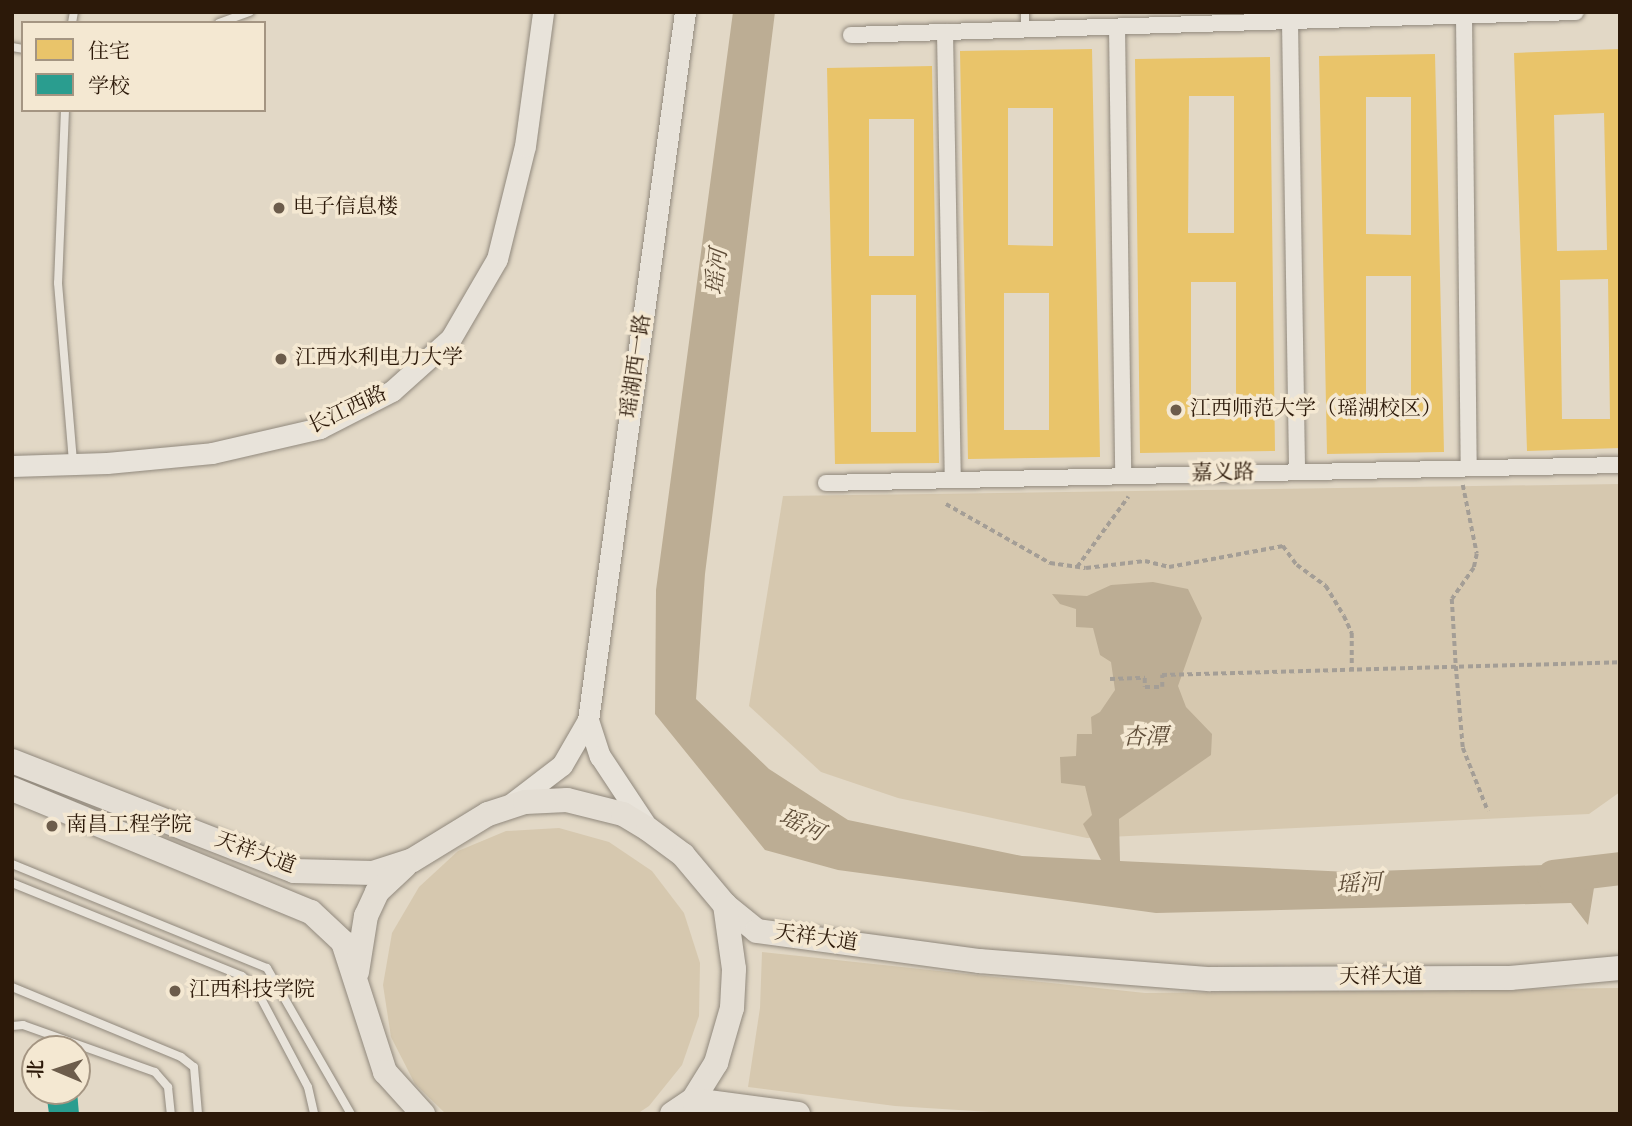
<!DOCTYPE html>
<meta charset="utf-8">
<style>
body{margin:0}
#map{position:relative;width:1632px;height:1126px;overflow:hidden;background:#e2d8c6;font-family:"IM FELL English","Noto Serif SC",serif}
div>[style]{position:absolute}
.green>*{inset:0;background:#d6c8af}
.water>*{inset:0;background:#bcad94}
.homes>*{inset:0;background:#e9c46a}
.schools>*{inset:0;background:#2a9d8f}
.river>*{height:33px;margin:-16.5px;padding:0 16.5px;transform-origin:16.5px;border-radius:16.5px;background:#bcad94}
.path>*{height:3.5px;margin-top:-1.75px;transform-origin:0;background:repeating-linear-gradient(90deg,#a49e96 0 5px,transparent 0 8.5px)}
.roads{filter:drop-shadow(0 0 2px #91897d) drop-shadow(0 0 2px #91897d)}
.lane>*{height:8px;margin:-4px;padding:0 4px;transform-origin:4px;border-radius:4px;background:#e8e3da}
.street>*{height:16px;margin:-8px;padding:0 8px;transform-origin:8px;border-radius:8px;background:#e8e3da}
.secondary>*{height:21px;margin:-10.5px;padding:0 10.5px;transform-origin:10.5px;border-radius:10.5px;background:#e8e3da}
.primary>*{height:24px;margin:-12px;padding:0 12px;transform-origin:12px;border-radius:12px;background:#e4ded4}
.dots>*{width:19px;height:19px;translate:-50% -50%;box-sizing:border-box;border:4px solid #f4e8d2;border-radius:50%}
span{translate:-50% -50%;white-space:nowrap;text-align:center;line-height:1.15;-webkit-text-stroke:7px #f4e8d2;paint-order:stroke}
.poi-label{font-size:21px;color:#2c1909}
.left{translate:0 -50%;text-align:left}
.street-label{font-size:21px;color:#2c1909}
.water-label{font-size:23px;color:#5f4d38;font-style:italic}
.frame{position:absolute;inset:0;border:14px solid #2c1909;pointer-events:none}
.legend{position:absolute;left:21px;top:21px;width:245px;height:91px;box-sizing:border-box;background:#f4e8d2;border:2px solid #a49582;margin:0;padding:9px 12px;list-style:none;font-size:21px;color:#2c1909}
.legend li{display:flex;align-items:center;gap:14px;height:35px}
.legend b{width:35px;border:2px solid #a49582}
.north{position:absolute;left:21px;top:1035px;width:70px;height:70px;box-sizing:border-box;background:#f4e8d2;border:2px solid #a49582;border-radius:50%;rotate:272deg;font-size:19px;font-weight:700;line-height:28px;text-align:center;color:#2c1909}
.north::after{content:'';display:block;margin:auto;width:24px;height:32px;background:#6c5c4b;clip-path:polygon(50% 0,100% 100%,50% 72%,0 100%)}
</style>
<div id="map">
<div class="green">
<i style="clip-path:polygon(1620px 484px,1620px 792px,1589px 814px,1087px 838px,898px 798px,821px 772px,749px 706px,783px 496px)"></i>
<i style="clip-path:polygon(559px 828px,609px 842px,652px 871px,684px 913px,700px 963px,699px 1016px,682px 1065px,649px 1106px,637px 1114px,446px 1114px,415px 1084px,391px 1037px,383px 985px,392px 933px,419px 887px,458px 851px,506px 831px)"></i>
<i style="clip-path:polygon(762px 952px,1145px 993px,1620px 988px,1620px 1114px,1020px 1114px,895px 1106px,748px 1087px,760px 1008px)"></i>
</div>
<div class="water">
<i style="clip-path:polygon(733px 12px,775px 12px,705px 574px,696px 699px,769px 769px,848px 820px,1022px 856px,1101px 860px,1083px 824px,1092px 815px,1085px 786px,1061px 783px,1060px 757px,1076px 756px,1077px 734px,1092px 734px,1091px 717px,1100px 712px,1115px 690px,1111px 662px,1100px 655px,1093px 628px,1076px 627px,1076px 609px,1060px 604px,1052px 594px,1087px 596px,1111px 585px,1153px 582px,1188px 589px,1202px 618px,1178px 686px,1186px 707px,1212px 734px,1211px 755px,1119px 819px,1120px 861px,1349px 872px,1598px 863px,1588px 925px,1571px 903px,1156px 913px,838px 870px,765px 850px,655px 714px,656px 590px)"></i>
</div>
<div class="homes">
<i style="clip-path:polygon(evenodd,1092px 49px,1100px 457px,968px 459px,960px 51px,1092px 49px,1008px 108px,1053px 108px,1053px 246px,1008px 245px,1008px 108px,1092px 49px,1004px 293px,1049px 293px,1049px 430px,1004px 430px,1004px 293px)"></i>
<i style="clip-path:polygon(evenodd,1620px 49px,1620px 448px,1527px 451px,1514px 53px,1620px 49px,1604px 113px,1607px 250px,1557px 251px,1554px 115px,1604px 113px,1620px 49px,1608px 279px,1610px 419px,1562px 419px,1560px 280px,1608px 279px)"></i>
<i style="clip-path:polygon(evenodd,1435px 54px,1444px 452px,1327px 454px,1319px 56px,1435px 54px,1366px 97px,1411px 97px,1411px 235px,1366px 234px,1366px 97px,1435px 54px,1366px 276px,1411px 276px,1411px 414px,1366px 413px,1366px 276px)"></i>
<i style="clip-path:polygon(evenodd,1270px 57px,1275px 451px,1140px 453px,1135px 59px,1270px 57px,1189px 96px,1234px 96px,1234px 233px,1188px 233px,1189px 96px,1270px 57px,1191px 282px,1236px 282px,1236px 419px,1191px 419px,1191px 282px)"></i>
<i style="clip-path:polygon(evenodd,932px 66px,939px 463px,835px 464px,827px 68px,932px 66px,869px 119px,914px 119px,914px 256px,869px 256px,869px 119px,932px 66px,871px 295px,916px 295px,916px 432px,871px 432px,871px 295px)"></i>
</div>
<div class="schools">
<i style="clip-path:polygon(46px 1091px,77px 1091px,79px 1114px,49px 1114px)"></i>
</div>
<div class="river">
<i style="left:1553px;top:876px;width:67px;rotate:-6.8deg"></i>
</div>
<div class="path">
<i style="left:1463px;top:485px;width:70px;rotate:78.5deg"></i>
<i style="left:1477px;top:554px;width:14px;rotate:102deg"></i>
<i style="left:1474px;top:568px;width:38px;rotate:125deg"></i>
<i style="left:1452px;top:599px;width:67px;rotate:86.6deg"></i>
<i style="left:1456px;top:666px;width:82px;rotate:85.1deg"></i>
<i style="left:1463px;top:748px;width:68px;rotate:68.4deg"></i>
<i style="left:946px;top:504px;width:120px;rotate:29.6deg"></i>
<i style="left:1050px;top:563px;width:36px;rotate:8deg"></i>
<i style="left:1086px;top:568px;width:59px;rotate:-6.8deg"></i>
<i style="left:1145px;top:561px;width:25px;rotate:14deg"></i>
<i style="left:1169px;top:567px;width:116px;rotate:-10.4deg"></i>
<i style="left:1283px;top:546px;width:24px;rotate:54deg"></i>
<i style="left:1297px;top:565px;width:36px;rotate:36deg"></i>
<i style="left:1326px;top:586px;width:35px;rotate:59deg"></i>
<i style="left:1344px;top:616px;width:19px;rotate:65deg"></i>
<i style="left:1352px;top:633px;width:36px;rotate:90deg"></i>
<i style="left:1077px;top:567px;width:87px;rotate:-53.9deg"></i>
<i style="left:1110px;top:679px;width:35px;rotate:-2deg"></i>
<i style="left:1145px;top:678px;width:9px;rotate:90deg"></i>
<i style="left:1145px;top:687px;width:17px"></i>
<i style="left:1162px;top:687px;width:12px;rotate:-90deg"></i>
<i style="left:1162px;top:675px;width:458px;rotate:-1.6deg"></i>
</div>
<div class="roads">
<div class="lane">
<i style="left:1025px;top:12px;width:18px;rotate:90deg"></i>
<i style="left:72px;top:23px;width:11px;rotate:-80deg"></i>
<i style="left:219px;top:23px;width:33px;rotate:-20deg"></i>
<i style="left:12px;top:47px;width:11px;rotate:10deg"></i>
<i style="left:65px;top:110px;width:173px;rotate:92.3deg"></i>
<i style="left:58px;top:283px;width:179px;rotate:85.2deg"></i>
<i style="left:12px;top:864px;width:275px;rotate:22.2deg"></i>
<i style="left:267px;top:968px;width:168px;rotate:60.1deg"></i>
<i style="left:12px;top:883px;width:248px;rotate:22deg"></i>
<i style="left:242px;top:976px;width:17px;rotate:40deg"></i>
<i style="left:255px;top:987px;width:113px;rotate:62.1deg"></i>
<i style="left:308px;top:1087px;width:28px;rotate:77deg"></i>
<i style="left:12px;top:987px;width:183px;rotate:22.5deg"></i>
<i style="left:181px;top:1057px;width:16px;rotate:38deg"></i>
<i style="left:194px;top:1067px;width:47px;rotate:85.1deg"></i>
<i style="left:12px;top:1026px;width:11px;rotate:-5deg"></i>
<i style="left:23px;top:1025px;width:140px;rotate:19.6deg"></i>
<i style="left:155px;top:1072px;width:20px;rotate:49deg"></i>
<i style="left:168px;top:1087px;width:27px;rotate:84deg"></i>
</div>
<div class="street">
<i style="left:1464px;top:16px;width:452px;rotate:89.4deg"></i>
<i style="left:1290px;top:21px;width:451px;rotate:89.1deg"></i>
<i style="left:1117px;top:27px;width:449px;rotate:89.2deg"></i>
<i style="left:945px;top:32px;width:448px;rotate:89deg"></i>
<i style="left:851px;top:35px;width:725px;rotate:-1.82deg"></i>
<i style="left:826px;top:483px;width:794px;rotate:-1.3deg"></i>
</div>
<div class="secondary">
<i style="left:12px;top:466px;width:95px;rotate:-1.8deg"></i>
<i style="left:107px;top:463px;width:105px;rotate:-5.4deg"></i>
<i style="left:212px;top:453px;width:111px;rotate:-13deg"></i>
<i style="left:320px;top:428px;width:81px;rotate:-27.2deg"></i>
<i style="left:392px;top:391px;width:79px;rotate:-41.9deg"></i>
<i style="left:451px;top:338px;width:91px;rotate:-59.8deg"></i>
<i style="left:497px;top:259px;width:116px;rotate:-76.1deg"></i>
<i style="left:525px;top:146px;width:135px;rotate:-82.3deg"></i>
<i style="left:588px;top:720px;width:715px;rotate:-82.2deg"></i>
<i style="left:507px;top:807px;width:69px;rotate:-37.4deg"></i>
<i style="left:562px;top:765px;width:52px;rotate:-60deg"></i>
<i style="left:588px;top:720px;width:38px;rotate:72deg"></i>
<i style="left:600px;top:756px;width:85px;rotate:56.5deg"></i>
</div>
<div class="primary">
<i style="left:12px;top:761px;width:303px;rotate:21.3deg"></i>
<i style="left:294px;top:871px;width:79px;rotate:1.5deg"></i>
<i style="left:373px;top:873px;width:40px;rotate:-18deg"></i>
<i style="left:411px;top:861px;width:90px;rotate:-31.4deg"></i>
<i style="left:488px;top:814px;width:39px;rotate:-18deg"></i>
<i style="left:525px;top:802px;width:42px;rotate:-2.7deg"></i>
<i style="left:567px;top:800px;width:58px;rotate:14deg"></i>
<i style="left:623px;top:814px;width:29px;rotate:31deg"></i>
<i style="left:648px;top:829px;width:44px;rotate:36.6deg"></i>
<i style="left:683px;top:855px;width:65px;rotate:50deg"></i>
<i style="left:725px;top:905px;width:41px;rotate:39.1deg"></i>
<i style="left:757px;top:931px;width:224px;rotate:7.7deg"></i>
<i style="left:979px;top:961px;width:232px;rotate:4.5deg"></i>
<i style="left:1210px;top:979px;width:300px;rotate:-0.2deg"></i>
<i style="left:1510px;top:978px;width:110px;rotate:-5.2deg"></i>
<i style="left:12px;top:789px;width:323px;rotate:22.4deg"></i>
<i style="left:311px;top:912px;width:44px;rotate:43.2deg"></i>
<i style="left:343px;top:942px;width:137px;rotate:72.1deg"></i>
<i style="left:385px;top:1072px;width:57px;rotate:47.9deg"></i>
<i style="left:357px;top:972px;width:57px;rotate:-80.9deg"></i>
<i style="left:366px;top:916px;width:26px;rotate:-65deg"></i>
<i style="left:377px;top:892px;width:38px;rotate:-43deg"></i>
<i style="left:693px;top:1100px;width:44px;rotate:-58.1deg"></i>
<i style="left:716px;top:1063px;width:57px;rotate:-73.8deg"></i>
<i style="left:732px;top:1008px;width:39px;rotate:-87deg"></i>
<i style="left:734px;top:969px;width:65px;rotate:-98deg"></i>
<i style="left:672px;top:1114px;width:25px;rotate:-34deg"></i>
<i style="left:693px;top:1100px;width:106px;rotate:7.6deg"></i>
</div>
</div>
<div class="dots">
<i style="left:279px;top:208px;background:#6c5c4b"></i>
<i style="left:281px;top:359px;background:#6c5c4b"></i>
<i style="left:1176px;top:410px;background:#6c5c4b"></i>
<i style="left:52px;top:826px;background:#6c5c4b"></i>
<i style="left:175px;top:991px;background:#6c5c4b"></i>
</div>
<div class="poi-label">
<span class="left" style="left:293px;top:208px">电子信息楼</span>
<span class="left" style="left:295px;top:359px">江西水利电力大学</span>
<span class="left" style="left:1190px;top:410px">江西师范大学（瑶湖校区）</span>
<span class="left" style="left:66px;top:826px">南昌工程学院</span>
<span class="left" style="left:189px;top:991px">江西科技学院</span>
</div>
<div class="street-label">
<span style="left:637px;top:366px;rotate:-82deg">瑶湖西一路</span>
<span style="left:348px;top:411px;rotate:-25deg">长江西路</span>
<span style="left:1223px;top:474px;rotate:-1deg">嘉义路</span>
<span style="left:255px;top:854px;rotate:20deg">天祥大道</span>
<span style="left:816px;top:939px;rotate:8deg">天祥大道</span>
<span style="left:1381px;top:978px">天祥大道</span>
</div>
<div class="water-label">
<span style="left:718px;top:272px;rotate:-84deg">瑶河</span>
<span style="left:1145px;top:738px">杏潭</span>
<span style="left:801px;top:826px;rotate:25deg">瑶河</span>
<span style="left:1359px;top:885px;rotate:-4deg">瑶河</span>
</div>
<div class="frame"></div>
<ul class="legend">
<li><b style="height:19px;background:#e9c46a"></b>住宅</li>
<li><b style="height:19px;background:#2a9d8f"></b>学校</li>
</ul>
<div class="north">北</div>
</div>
